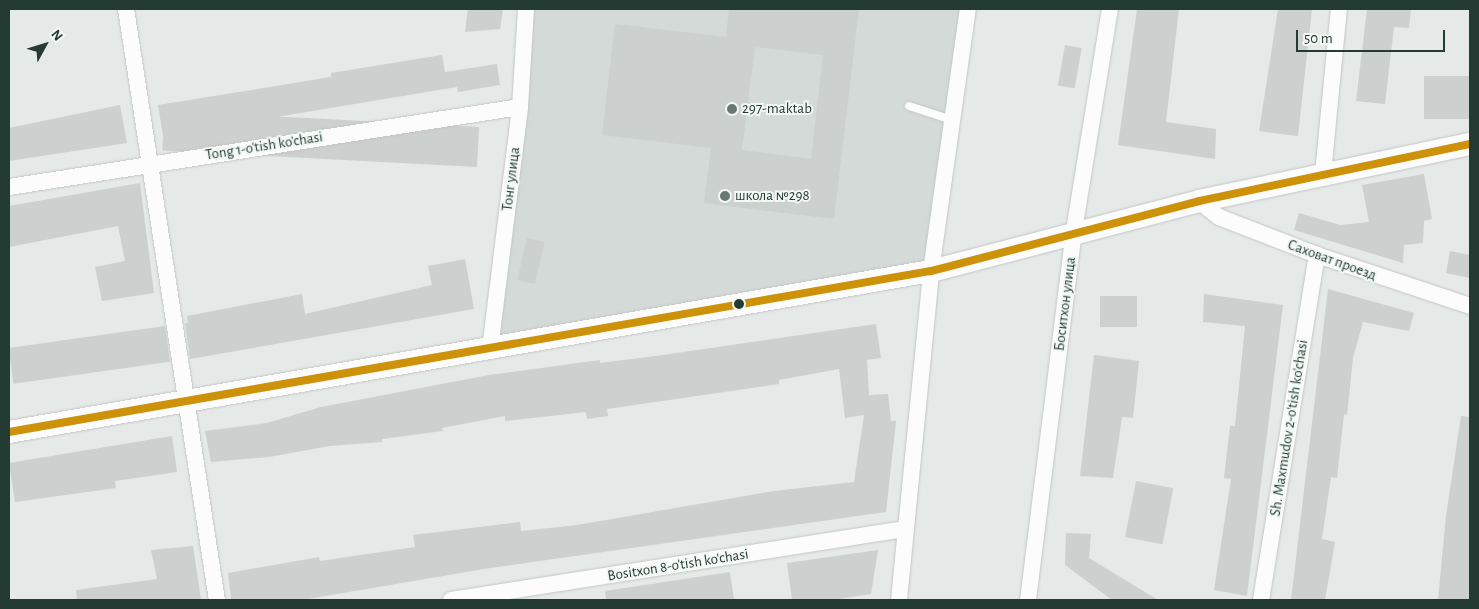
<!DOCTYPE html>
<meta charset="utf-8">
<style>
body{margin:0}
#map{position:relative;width:1479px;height:609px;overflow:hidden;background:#e5e9e7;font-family:"Alegreya Sans",sans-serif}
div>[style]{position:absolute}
.built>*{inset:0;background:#d3dad7}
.building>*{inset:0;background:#ccd0ce;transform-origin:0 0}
.roads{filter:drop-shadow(0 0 1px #c2c6c4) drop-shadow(0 0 1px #c2c6c4)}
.lane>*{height:8px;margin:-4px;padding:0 4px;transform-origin:4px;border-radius:4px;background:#fbfcfb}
.street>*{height:16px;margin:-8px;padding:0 8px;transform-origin:8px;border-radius:8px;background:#fbfcfb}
.secondary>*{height:22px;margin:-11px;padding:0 11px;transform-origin:11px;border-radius:11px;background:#fbfcfb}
.bus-1>*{height:8px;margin:-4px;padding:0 4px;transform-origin:4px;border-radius:4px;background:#cd910a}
.dots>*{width:14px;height:14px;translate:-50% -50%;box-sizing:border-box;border:2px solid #f3f8f5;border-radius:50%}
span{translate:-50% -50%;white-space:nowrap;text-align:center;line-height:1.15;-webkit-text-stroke:4px #f3f8f5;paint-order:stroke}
.poi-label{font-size:15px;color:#243b33}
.left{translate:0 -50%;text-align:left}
.street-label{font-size:15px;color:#243b33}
.frame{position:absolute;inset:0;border:10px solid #243b33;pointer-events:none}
.north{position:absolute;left:20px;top:20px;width:50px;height:50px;-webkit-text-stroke:4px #f3f8f5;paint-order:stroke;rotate:51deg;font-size:14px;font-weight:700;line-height:20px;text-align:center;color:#243b33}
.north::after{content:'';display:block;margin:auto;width:18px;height:22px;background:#243b33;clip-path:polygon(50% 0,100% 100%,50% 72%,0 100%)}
.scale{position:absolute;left:1296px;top:30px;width:149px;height:22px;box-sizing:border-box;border:2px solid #243b33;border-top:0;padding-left:6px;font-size:15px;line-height:18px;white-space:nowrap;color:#243b33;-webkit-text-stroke:4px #f3f8f5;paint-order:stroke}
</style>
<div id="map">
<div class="built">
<i style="clip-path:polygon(526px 9px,968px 9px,931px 271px,490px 349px)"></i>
</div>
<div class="building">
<i style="clip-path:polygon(468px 9px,503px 9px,500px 29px,465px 32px)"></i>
<i style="clip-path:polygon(evenodd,729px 9px,859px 9px,834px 219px,704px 203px,711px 148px,602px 135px,615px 24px,726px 37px,729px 9px,755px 47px,823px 55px,811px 159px,742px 150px,755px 47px)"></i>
<i style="clip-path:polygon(1137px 9px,1179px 9px,1166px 122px,1216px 129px,1215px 159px,1118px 145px)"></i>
<i style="clip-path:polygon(1278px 9px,1312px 9px,1298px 136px,1259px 131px)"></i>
<i style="clip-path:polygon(1367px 9px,1411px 9px,1409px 28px,1394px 27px,1385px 104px,1356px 101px)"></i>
<i style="left:1065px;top:45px;width:17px;height:41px;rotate:10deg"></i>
<i style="clip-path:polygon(442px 55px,445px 72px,497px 64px,500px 85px,458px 92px,457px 87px,163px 136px,158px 105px,331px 77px,331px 73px)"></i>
<i style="left:1470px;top:76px;width:43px;height:46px;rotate:90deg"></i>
<i style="clip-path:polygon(120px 105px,127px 143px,9px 161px,9px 128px)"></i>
<i style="left:479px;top:127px;width:40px;height:315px;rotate:93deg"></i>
<i style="clip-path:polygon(1424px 174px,1432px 219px,1424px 221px,1423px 243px,1404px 245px,1403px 263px,1294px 230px,1299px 213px,1340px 225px,1369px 222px,1362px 185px)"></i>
<i style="clip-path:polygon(140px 183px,154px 293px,102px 301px,95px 267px,125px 261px,118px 226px,9px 247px,9px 206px)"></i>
<i style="left:527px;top:238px;width:18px;height:43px;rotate:13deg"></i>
<i style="clip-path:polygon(1450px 251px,1470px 255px,1470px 278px,1446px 273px)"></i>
<i style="clip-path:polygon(465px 259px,474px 309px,190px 359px,185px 323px,188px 323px,187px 316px,302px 294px,305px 314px,432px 285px,428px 266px)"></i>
<i style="clip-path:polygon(1328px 289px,1414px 313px,1409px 331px,1363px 322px,1353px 358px,1347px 415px,1344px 414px,1337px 478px,1331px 477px,1322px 539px,1335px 542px,1325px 600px,1291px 600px)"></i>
<i style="clip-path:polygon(1204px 294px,1283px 305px,1247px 596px,1214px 590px,1231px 479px,1224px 478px,1230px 426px,1235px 426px,1245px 326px,1203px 322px)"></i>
<i style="left:1137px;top:296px;width:31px;height:37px;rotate:90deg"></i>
<i style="clip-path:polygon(876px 324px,881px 358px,867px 360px,869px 395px,888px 394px,891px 421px,896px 421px,886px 512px,484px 569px,302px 600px,231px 600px,228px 573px,319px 557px,320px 561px,415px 547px,413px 535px,520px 522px,521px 531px,577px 525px,774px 491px,854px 482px,864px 415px,845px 418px,839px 369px,779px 380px,779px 384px,607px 409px,608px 416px,587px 419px,586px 412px,505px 421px,505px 416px,442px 428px,443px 431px,382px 439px,382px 442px,329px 446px,269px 457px,211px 462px,205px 431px,267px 423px,321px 407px,489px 375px,600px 360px,600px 363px,663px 355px)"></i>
<i style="left:165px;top:326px;width:36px;height:158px;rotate:82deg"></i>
<i style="clip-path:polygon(1094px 355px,1139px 361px,1133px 418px,1122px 417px,1113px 478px,1080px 476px)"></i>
<i style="clip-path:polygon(1461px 416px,1470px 417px,1470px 600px,1438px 600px,1446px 516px)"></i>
<i style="clip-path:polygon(172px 436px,177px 472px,115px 481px,116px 488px,15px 502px,9px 463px)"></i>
<i style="left:1136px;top:481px;width:38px;height:57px;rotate:11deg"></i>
<i style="clip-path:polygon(1066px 533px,1091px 534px,1089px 558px,1158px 600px,1112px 600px,1065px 565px)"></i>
<i style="clip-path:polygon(193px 546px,201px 600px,77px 600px,76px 590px,157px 579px,151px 550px)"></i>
<i style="clip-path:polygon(878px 550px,871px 594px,832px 600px,792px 600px,787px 563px)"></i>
<i style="clip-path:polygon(730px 572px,734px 600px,606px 600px,605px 591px)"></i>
</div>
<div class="roads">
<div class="lane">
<i style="left:909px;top:106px;width:45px;rotate:18deg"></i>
</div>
<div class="street">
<i style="left:126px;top:9px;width:598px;rotate:81.25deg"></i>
<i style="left:1323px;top:174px;width:166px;rotate:-84.5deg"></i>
<i style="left:9px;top:187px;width:517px;rotate:-8.9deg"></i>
<i style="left:1199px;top:201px;width:26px;rotate:39deg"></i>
<i style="left:1219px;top:217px;width:105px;rotate:21.2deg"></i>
<i style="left:1317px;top:255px;width:161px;rotate:18.4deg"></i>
<i style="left:490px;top:349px;width:244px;rotate:-82.9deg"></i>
<i style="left:520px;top:107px;width:98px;rotate:-86.5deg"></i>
<i style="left:451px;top:600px;width:460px;rotate:-8.9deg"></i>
<i style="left:899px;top:600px;width:331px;rotate:-84.4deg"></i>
<i style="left:931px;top:271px;width:265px;rotate:-82deg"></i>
<i style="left:1028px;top:600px;width:366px;rotate:-82.9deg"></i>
<i style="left:1073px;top:237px;width:231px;rotate:-80.8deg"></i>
<i style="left:1261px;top:600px;width:350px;rotate:-80.8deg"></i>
</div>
<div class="secondary">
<i style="left:9px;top:432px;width:936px;rotate:-9.91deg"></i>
<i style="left:931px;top:271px;width:277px;rotate:-14.6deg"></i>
<i style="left:1199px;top:201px;width:277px;rotate:-11.9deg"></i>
</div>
</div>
<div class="bus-1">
<i style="left:9px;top:432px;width:936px;rotate:-9.91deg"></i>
<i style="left:931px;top:271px;width:277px;rotate:-14.6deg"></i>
<i style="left:1199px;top:201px;width:277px;rotate:-11.9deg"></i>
</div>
<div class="dots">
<i style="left:732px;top:109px;background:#687872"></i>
<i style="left:725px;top:196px;background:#687872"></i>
<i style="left:739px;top:304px;background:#243b33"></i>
</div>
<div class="poi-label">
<span class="left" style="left:742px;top:109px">297-maktab</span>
<span class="left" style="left:735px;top:196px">школа №298</span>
</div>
<div class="street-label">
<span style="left:264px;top:146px;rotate:-9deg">Tong 1-o'tish ko'chasi</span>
<span style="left:511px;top:179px;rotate:-83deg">Тонг улица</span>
<span style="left:1332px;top:260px;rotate:20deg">Саховат проезд</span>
<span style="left:1065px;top:304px;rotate:-83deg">Боситхон улица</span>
<span style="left:1289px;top:428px;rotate:-81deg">Sh. Maxmudov 2-o'tish ko'chasi</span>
<span style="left:678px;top:565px;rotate:-9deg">Bositxon 8-o'tish ko'chasi</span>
</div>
<div class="frame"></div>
<div class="north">N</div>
<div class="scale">50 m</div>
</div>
